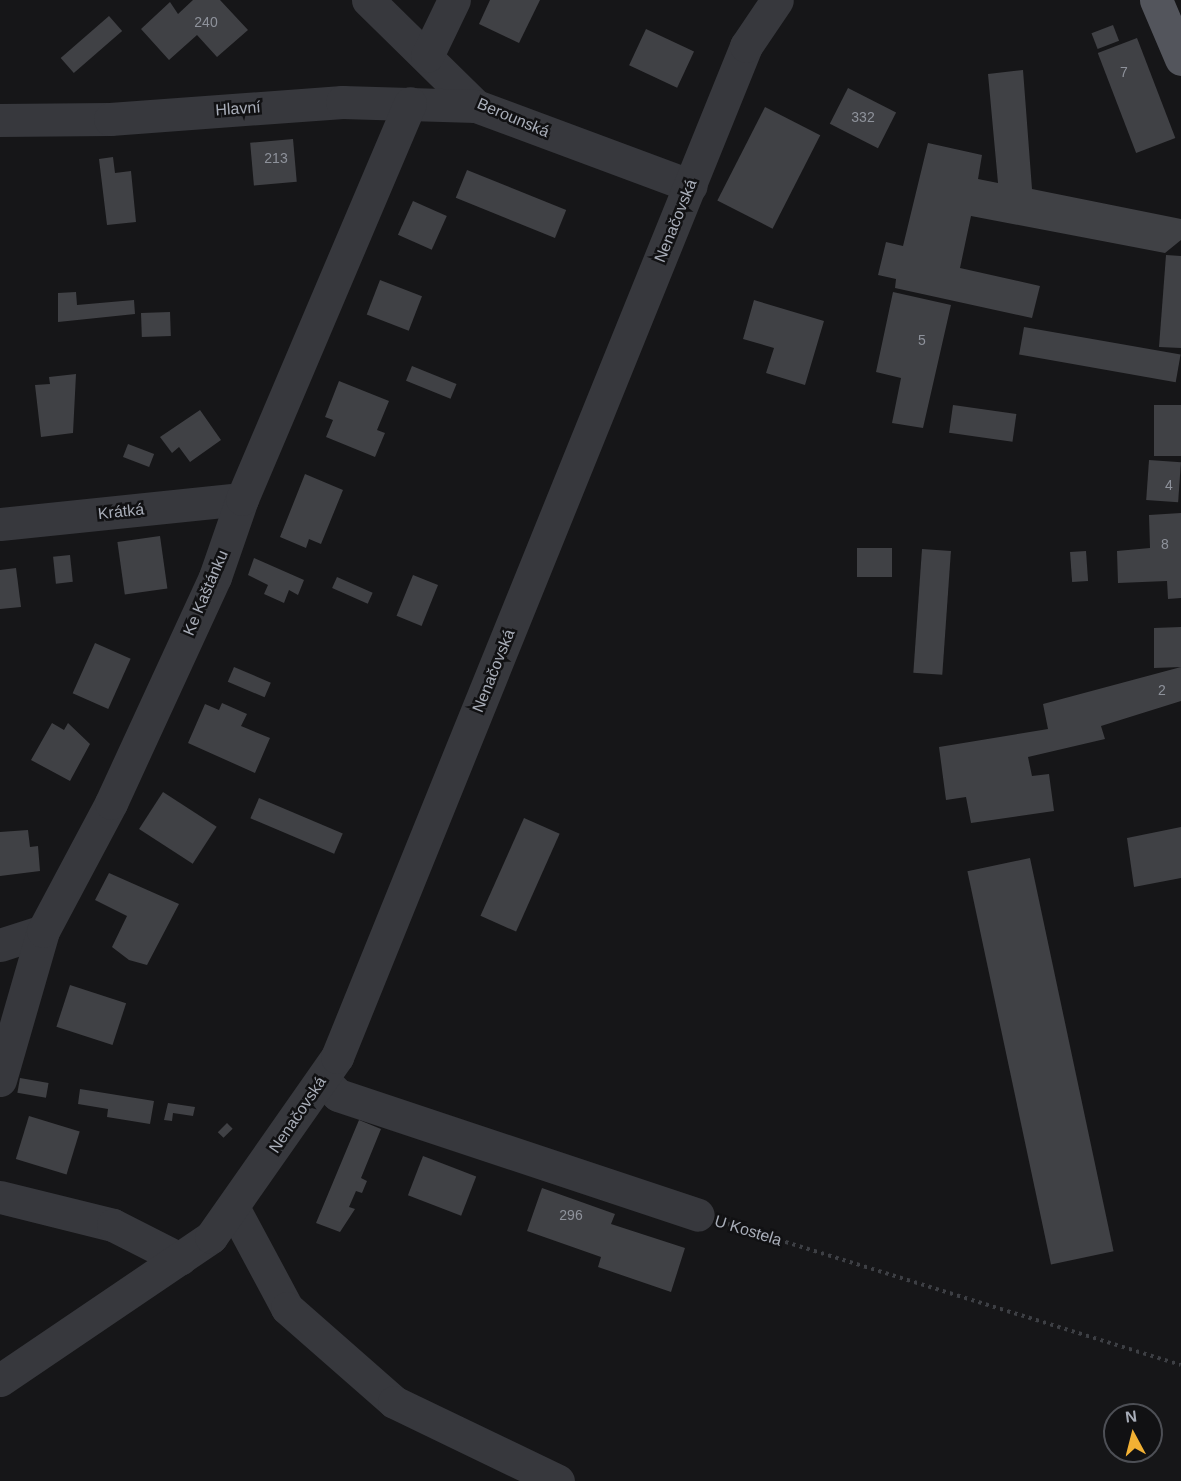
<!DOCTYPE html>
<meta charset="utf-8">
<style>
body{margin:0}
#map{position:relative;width:1181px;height:1481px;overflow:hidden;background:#161618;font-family:Helvetica,sans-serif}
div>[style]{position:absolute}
.building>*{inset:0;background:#404145;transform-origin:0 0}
.path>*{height:4px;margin-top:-2px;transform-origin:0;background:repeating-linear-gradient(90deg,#3d3f44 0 3px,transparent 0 7.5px)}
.minor>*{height:33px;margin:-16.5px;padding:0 16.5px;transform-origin:16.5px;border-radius:16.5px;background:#37383d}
.major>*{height:33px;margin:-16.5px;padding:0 16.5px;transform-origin:16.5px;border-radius:16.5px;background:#53555c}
span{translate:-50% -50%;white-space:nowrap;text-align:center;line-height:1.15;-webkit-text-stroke:5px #111113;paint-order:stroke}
.number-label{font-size:14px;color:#8e929b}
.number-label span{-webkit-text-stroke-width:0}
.street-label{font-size:16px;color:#a8adb8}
.north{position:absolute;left:1103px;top:1403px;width:60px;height:60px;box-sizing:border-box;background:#111113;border:2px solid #4d4f55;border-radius:50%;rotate:353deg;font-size:16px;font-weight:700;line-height:24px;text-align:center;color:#a8adb8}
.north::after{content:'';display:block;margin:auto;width:21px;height:27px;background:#f2b134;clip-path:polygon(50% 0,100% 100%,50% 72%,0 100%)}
</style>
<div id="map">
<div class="building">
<i style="clip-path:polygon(193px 0,220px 0,248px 30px,217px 57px,197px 35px,169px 60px,141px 29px,170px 2px,178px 14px)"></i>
<i style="clip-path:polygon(490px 0,540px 0,519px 43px,479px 24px)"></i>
<i style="left:109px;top:16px;width:20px;height:64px;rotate:49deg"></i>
<i style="left:1113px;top:25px;width:17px;height:23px;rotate:69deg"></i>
<i style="left:646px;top:29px;width:53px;height:40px;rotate:25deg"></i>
<i style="left:1137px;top:38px;width:107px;height:42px;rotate:69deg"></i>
<i style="clip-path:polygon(1023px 70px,1032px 189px,1181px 219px,1181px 240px,1165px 253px,971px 216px,960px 268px,1040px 286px,1032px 318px,895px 288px,896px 279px,878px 275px,886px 242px,903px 246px,928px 143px,982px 155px,978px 179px,998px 183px,988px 74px)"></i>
<i style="left:848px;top:88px;width:54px;height:40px;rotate:27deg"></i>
<i style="left:765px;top:107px;width:62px;height:105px;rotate:27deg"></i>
<i style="left:293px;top:139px;width:43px;height:43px;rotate:85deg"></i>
<i style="clip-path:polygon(113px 157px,115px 173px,131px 171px,136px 222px,107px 225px,99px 159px)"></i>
<i style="left:467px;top:170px;width:107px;height:30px;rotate:22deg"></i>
<i style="left:413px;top:201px;width:37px;height:37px;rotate:24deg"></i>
<i style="clip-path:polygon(1166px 255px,1181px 256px,1181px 348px,1159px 347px)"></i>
<i style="left:380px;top:280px;width:45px;height:37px;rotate:21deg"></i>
<i style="clip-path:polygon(76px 292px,77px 305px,134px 300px,135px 314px,58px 322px,58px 293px)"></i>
<i style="clip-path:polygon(893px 292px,951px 305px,923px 428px,892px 423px,901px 378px,876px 372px)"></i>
<i style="clip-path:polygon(754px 300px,824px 321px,805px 385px,766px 373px,774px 348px,743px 339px)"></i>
<i style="left:170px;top:312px;width:24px;height:29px;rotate:88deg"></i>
<i style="left:1024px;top:327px;width:159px;height:28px;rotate:10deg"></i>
<i style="left:412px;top:366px;width:48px;height:16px;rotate:22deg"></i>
<i style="clip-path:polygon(76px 374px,73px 433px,41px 437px,35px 385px,50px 384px,49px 377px)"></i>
<i style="clip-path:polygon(339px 381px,389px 401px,377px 430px,385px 433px,375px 457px,326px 437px,333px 420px,325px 417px)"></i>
<i style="left:953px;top:405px;width:64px;height:28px;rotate:8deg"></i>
<i style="left:1154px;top:405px;width:27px;height:51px"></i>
<i style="clip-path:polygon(200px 410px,221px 440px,190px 462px,179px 447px,172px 453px,160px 437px)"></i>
<i style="left:128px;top:444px;width:28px;height:14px;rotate:21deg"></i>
<i style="left:1149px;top:460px;width:32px;height:40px;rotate:4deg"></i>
<i style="clip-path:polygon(305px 474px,343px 490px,321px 544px,309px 539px,306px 548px,280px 537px)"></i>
<i style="clip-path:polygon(1181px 513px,1181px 598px,1168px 599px,1167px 581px,1118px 583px,1117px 551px,1150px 548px,1149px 515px)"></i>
<i style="left:160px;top:536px;width:53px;height:43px;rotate:82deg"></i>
<i style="left:857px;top:548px;width:35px;height:29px"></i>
<i style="left:922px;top:549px;width:29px;height:124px;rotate:4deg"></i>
<i style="left:1086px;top:551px;width:30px;height:16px;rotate:86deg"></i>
<i style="left:70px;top:555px;width:27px;height:17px;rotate:84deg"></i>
<i style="clip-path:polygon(254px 558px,304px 580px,298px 595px,289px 590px,284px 603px,264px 594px,268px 585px,248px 575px)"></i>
<i style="clip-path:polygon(16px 568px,21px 607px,0 609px,0 570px)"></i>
<i style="left:413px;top:575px;width:27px;height:44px;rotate:22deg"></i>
<i style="left:337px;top:577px;width:39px;height:12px;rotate:24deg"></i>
<i style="clip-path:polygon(1181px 627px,1181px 701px,1101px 726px,1105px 739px,1028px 757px,1032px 776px,1049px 774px,1054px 811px,971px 823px,966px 797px,946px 800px,939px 747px,1048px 729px,1043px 704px,1181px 667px,1154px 668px,1154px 628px)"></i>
<i style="left:95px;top:643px;width:39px;height:55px;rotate:24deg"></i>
<i style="left:234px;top:667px;width:40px;height:16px;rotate:23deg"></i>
<i style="clip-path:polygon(222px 703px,247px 714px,241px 726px,270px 738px,255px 773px,188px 743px,205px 704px,219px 710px)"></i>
<i style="clip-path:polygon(52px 723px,64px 730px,68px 723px,90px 744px,70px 781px,31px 760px)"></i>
<i style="left:163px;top:792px;width:64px;height:44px;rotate:33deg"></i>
<i style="left:259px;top:798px;width:91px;height:22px;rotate:23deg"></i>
<i style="left:524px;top:818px;width:39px;height:107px;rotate:24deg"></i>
<i style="clip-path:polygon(1181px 827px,1181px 878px,1134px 887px,1127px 838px)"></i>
<i style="clip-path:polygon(28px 830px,30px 847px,38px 846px,40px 871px,0 876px,0 832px)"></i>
<i style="left:1030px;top:858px;width:402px;height:64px;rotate:78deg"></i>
<i style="clip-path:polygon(109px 873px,179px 904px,147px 965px,129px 960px,112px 947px,127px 916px,95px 900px)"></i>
<i style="left:70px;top:985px;width:59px;height:44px;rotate:18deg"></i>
<i style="left:20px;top:1078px;width:29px;height:15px;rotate:10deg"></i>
<i style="clip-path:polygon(80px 1089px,154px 1101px,150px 1124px,107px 1117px,108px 1109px,78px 1104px)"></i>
<i style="clip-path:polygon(168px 1103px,195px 1107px,193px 1116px,173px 1113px,172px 1121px,164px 1120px)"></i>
<i style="left:29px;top:1116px;width:53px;height:45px;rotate:17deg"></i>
<i style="clip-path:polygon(359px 1120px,381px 1129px,361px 1178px,367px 1181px,362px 1193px,356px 1191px,349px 1207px,355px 1209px,340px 1232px,316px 1223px)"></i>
<i style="left:227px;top:1123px;width:8px;height:13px;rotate:45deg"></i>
<i style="left:423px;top:1156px;width:57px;height:42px;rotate:21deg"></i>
<i style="clip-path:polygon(542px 1188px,615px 1214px,611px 1224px,685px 1248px,671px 1292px,598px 1267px,601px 1257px,527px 1231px)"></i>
</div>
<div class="path">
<i style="left:728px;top:1224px;width:474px;rotate:17.3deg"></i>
</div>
<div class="minor">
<i style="left:368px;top:0;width:151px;rotate:44.5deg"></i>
<i style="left:476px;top:106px;width:229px;rotate:20.4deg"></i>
<i style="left:427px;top:56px;width:62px;rotate:-64.3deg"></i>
<i style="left:0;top:120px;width:110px;rotate:-0.5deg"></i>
<i style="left:110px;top:119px;width:233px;rotate:-4.2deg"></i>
<i style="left:342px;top:102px;width:134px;rotate:1.7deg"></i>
<i style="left:0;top:524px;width:243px;rotate:-5.9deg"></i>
<i style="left:0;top:945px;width:45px;rotate:-18deg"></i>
<i style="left:0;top:1080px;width:155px;rotate:-73.9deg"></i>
<i style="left:43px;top:931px;width:145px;rotate:-62deg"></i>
<i style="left:111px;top:803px;width:249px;rotate:-65.3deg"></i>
<i style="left:215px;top:577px;width:83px;rotate:-70.9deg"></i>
<i style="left:242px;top:499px;width:430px;rotate:-67deg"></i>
<i style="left:323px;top:1080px;width:21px;rotate:45deg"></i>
<i style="left:338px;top:1095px;width:379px;rotate:18.4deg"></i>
<i style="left:0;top:1197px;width:116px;rotate:13.9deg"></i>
<i style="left:113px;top:1225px;width:75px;rotate:26.9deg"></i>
<i style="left:234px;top:1209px;width:112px;rotate:61.8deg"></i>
<i style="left:287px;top:1308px;width:142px;rotate:41.3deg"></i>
<i style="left:394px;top:1402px;width:182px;rotate:25.7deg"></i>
<i style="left:0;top:1380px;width:255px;rotate:-34.1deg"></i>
<i style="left:211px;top:1237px;width:220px;rotate:-55deg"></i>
<i style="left:337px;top:1057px;width:1091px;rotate:-67.97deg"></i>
<i style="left:746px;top:46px;width:55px;rotate:-56deg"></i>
</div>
<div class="major">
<i style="left:1156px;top:0;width:64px;rotate:67deg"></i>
</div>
<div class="number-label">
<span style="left:206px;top:22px">240</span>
<span style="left:1124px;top:72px">7</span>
<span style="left:863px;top:117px">332</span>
<span style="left:276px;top:158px">213</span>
<span style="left:922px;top:340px">5</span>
<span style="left:1169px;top:485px">4</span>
<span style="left:1165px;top:544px">8</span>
<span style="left:1162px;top:690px">2</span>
<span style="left:571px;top:1215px">296</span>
</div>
<div class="street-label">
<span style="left:238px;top:109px;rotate:-4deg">Hlavní</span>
<span style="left:513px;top:118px;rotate:23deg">Berounská</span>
<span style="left:676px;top:221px;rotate:-68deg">Nenačovská</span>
<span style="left:121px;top:512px;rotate:-6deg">Krátká</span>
<span style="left:206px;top:593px;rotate:-67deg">Ke Kaštánku</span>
<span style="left:494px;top:671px;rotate:-68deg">Nenačovská</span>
<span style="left:298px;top:1115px;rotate:-56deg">Nenačovská</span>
<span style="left:748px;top:1231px;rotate:17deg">U Kostela</span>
</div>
<div class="north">N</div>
</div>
